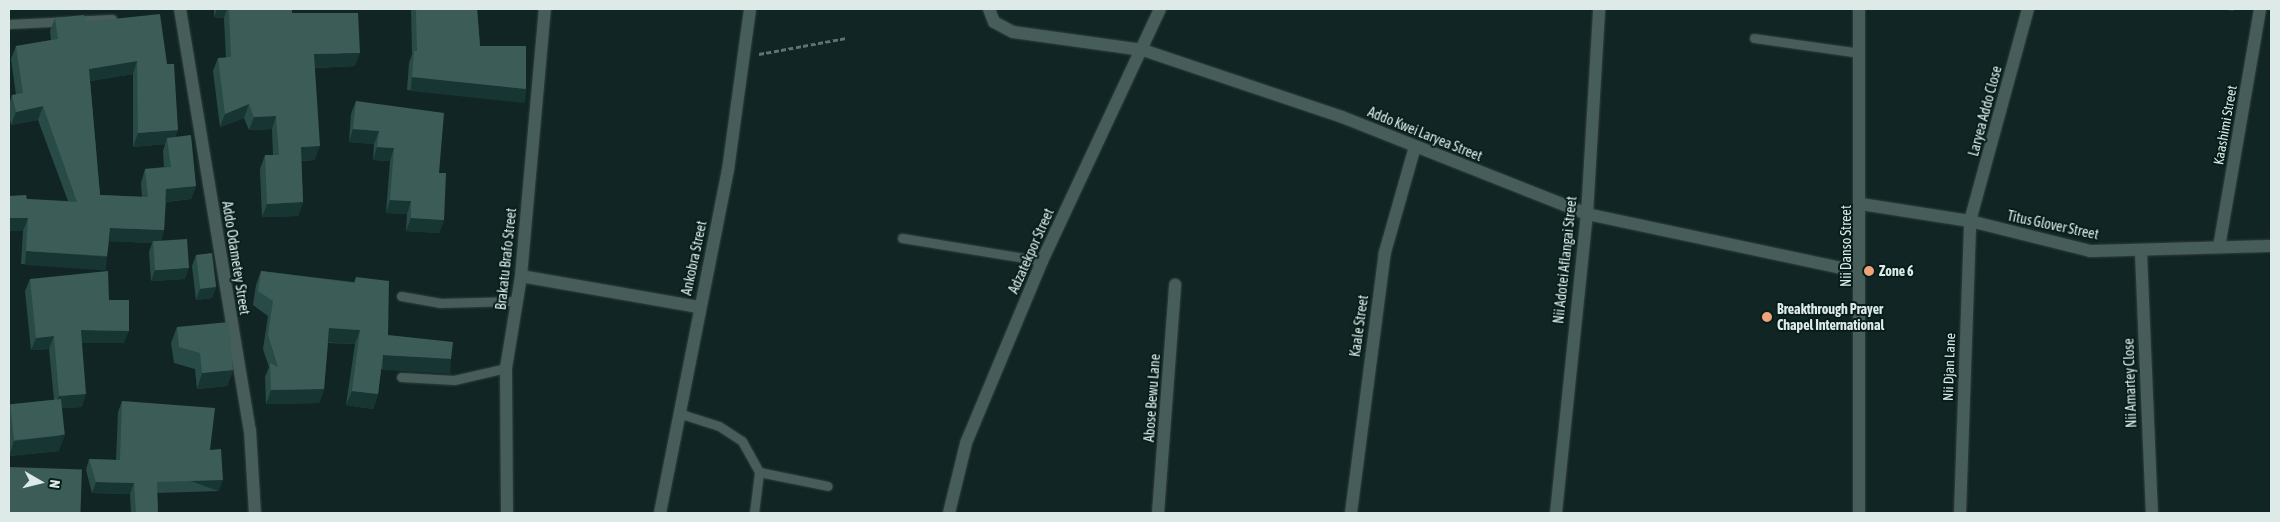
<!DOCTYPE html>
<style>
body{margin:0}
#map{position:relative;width:2280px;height:522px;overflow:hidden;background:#112624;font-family:"Asap Condensed",sans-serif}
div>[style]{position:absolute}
.path>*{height:3px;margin-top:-1.5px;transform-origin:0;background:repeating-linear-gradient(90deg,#617371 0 5px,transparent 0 7.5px)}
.roads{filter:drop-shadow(0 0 1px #313f3d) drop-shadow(0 0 1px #313f3d)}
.lane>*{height:9px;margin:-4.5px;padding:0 4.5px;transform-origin:4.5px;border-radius:4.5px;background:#465d5a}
.street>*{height:12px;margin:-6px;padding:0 6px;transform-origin:6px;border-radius:6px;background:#465d5a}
.secondary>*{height:12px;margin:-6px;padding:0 6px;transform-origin:6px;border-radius:6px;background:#465d5a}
.wall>*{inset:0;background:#294b47}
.shaded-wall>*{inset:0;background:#173532;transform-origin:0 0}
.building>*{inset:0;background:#3c5c58;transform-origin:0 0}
.dots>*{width:14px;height:14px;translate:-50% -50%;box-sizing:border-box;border:2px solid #071d1a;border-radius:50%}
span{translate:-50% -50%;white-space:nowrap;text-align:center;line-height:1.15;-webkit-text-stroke:4px #071d1a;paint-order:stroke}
.street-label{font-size:14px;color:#ddeae8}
.poi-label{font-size:14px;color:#ddeae8;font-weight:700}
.left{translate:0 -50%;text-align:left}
.frame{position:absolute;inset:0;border:10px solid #ddeae8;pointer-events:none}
.north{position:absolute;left:15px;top:457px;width:50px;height:50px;-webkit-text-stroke:4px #071d1a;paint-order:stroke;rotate:98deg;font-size:14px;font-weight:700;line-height:20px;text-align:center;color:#ddeae8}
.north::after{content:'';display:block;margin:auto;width:18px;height:22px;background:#ddeae8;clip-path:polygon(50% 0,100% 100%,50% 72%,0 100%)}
</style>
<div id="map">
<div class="path">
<i style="left:759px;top:54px;width:88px;rotate:-10.4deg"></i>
</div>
<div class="roads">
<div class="lane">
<i style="left:9px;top:24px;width:103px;rotate:-2.8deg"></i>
<i style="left:1754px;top:38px;width:106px;rotate:8.1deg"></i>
<i style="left:902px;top:238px;width:142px;rotate:9.3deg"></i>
<i style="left:401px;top:296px;width:39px;rotate:10deg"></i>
<i style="left:439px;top:303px;width:78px;rotate:-1.5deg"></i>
<i style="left:401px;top:377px;width:53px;rotate:3.2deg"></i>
<i style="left:454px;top:380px;width:53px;rotate:-13deg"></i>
<i style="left:678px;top:413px;width:43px;rotate:17.6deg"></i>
<i style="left:719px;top:426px;width:27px;rotate:33deg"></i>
<i style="left:742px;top:441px;width:35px;rotate:61deg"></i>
<i style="left:759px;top:472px;width:70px;rotate:11.5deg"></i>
<i style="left:754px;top:513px;width:41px;rotate:-83deg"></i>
</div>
<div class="street">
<i style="left:180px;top:9px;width:427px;rotate:80.6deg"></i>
<i style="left:250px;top:430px;width:83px;rotate:86.6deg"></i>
<i style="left:989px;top:9px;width:14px;rotate:69deg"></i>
<i style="left:994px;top:22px;width:21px;rotate:28deg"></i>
<i style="left:1013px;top:32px;width:131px;rotate:7.9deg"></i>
<i style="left:1143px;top:50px;width:210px;rotate:18.6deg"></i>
<i style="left:1342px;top:117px;width:264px;rotate:21.6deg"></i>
<i style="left:1587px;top:214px;width:280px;rotate:12deg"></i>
<i style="left:1861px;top:204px;width:110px;rotate:8.9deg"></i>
<i style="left:1970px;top:221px;width:124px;rotate:14deg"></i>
<i style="left:2090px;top:251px;width:181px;rotate:-1.6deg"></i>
<i style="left:2219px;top:247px;width:242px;rotate:-80.2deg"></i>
<i style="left:2141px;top:253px;width:260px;rotate:87.6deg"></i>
<i style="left:521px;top:276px;width:180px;rotate:9.9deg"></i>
<i style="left:507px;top:513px;width:145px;rotate:-90.4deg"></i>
<i style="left:506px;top:368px;width:93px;rotate:-80.7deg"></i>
<i style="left:521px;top:276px;width:268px;rotate:-84.9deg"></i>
<i style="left:660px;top:513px;width:350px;rotate:-78.8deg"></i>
<i style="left:728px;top:170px;width:162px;rotate:-82.2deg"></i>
<i style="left:949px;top:513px;width:72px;rotate:-76.3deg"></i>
<i style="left:966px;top:443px;width:197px;rotate:-67.3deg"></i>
<i style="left:1042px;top:261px;width:278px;rotate:-64.9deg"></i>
<i style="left:1158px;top:513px;width:229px;rotate:-85.7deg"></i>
<i style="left:1351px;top:513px;width:263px;rotate:-82.6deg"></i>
<i style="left:1385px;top:252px;width:109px;rotate:-74.1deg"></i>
<i style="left:1556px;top:513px;width:301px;rotate:-84.1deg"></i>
<i style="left:1587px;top:214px;width:205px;rotate:-86.6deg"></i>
<i style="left:1960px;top:513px;width:292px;rotate:-88deg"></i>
<i style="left:1970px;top:221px;width:220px;rotate:-74.7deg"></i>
</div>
<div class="secondary">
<i style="left:1859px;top:513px;width:504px;rotate:-90deg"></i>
</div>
</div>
<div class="wall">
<i style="clip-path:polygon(214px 9px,292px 9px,292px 13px,355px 66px,315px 68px,315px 160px,301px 161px,303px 202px,298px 216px,262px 217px,260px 169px,265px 155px,273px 155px,272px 129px,249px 130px,244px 118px,220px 127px,213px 71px,218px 58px,226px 58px,224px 18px,214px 17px)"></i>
<i style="clip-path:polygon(411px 9px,477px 9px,480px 46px,526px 89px,521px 102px,407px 90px,409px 63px,412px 54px)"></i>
<i style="clip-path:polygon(2222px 9px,2234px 9px,2233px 11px)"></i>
<i style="clip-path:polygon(evenodd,55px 18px,85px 22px,167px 64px,178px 130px,175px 137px,196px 186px,191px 199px,166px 202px,164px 230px,161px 240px,185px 279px,151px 281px,149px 252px,152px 243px,109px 241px,107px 256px,102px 269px,21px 264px,23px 231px,9px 231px,9px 196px,27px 199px,68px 201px,38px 120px,11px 125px,9px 115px,9px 105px,12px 95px,16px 95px,11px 59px,16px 46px,51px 40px,50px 31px,55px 18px,133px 74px,133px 147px,165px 144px,163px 151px,164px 167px,145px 169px,141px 183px,142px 197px,100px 195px,90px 81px,133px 74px)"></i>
<i style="clip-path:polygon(356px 101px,439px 173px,444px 220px,439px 233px,406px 231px,407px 214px,386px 213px,390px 161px,373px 160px,374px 144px,349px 142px,351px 114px)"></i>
<i style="clip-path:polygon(196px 255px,216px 287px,212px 298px,196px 300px,192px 266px)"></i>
<i style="clip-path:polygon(261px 271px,354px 282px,356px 277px,388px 335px,446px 373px,381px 369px,378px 394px,373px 409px,346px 405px,355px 344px,328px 343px,324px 389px,319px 403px,266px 404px,265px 377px,269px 367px,263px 349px,268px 316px,253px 305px,256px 285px)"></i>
<i style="clip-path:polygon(30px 279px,109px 300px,124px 343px,82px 343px,82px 407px,62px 408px,59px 451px,9px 456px,9px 408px,10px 405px,54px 400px,49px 349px,31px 350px,25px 291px)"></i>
<i style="clip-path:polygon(177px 327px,233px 370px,227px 386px,197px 389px,195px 369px,174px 363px,171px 343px)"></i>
<i style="clip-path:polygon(122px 401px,210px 450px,219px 491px,157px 493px,158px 513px,131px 513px,130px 494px,92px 493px,86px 470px,89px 459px,116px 460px,118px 412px)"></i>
</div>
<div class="shaded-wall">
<i style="clip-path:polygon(217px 9px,227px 9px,224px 18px,214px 17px)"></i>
<i style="clip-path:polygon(360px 53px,355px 66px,309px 68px,314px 54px)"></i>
<i style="clip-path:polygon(137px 61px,133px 74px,84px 82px,89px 69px)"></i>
<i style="left:412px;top:77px;width:115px;height:14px;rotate:6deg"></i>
<i style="clip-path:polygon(249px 104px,244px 118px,220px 127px,225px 114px)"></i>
<i style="clip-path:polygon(43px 106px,38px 120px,11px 125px,16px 112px)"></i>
<i style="clip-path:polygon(276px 116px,272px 129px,249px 130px,254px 117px)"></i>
<i style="clip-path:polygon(353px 129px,379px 131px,374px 144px,349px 142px)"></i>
<i style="clip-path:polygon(178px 130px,173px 143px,167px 138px,165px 144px,133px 147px,138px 133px)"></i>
<i style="clip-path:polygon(320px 146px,315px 160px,296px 161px,301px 147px)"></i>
<i style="clip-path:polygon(377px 147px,394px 148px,390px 161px,373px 160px)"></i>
<i style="clip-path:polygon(196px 186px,191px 199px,162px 202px,166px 189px)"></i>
<i style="clip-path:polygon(390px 200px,411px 201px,407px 214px,386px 213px)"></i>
<i style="clip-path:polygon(303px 202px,298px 216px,262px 217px,267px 204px)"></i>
<i style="clip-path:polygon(9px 218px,28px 218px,23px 231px,9px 231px)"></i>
<i style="clip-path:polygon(411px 218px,444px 220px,439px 233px,406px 231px)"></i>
<i style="clip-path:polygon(110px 228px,164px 230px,160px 244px,153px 241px,152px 243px,106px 241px)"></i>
<i style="left:26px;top:251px;width:81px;height:14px;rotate:4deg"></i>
<i style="clip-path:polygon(189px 268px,185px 279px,151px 281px,155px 270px)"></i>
<i style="clip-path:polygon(216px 287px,212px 298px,196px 300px,200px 289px)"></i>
<i style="clip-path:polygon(329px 328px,360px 330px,355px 344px,323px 342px)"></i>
<i style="clip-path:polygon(81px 330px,129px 331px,124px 343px,76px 343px)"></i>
<i style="clip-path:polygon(54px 336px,49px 349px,31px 350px,36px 338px)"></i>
<i style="left:383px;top:355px;width:68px;height:15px;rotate:3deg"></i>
<i style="clip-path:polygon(233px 370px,227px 386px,197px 389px,202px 373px)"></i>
<i style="clip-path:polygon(324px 389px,319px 403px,266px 404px,271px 390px)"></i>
<i style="clip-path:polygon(352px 391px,378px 394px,373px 409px,346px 405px)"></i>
<i style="clip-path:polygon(86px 394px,82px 407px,54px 409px,59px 396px)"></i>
<i style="clip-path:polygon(65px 435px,59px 451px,9px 456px,14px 441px)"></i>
<i style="left:223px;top:480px;width:12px;height:66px;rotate:110deg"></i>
<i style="clip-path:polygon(96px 482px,134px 483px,130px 494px,92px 493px)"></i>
</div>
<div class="building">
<i style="clip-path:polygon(229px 9px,292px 9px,292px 13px,358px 13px,360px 53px,314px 54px,320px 146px,301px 147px,303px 202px,267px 204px,265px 155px,279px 155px,276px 116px,254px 117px,249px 104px,225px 114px,218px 58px,231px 57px)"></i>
<i style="clip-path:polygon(416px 9px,477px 9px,480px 46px,526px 46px,526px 89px,412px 77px,414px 51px,417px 51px)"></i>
<i style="clip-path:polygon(160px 14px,167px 64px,174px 64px,178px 130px,138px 133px,137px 61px,89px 69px,100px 195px,148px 197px,145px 169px,171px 167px,167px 138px,191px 135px,196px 186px,166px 189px,164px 230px,110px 228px,107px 256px,26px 251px,28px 218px,9px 218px,9px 196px,26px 195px,27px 199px,77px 202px,43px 106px,16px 112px,12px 95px,23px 93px,16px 46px,58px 39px,55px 18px,84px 15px,85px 22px)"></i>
<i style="clip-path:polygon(356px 101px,444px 113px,439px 173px,446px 173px,444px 220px,411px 218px,411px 201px,390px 200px,394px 148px,377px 147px,379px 131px,353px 129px)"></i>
<i style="left:187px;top:239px;width:29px;height:34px;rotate:86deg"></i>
<i style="left:212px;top:253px;width:34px;height:16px;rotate:83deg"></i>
<i style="clip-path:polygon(108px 271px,109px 300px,129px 300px,129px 331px,81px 330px,86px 394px,59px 396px,54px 336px,36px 338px,30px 279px)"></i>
<i style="clip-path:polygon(261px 271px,355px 283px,356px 277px,389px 281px,388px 335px,453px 342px,451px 359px,383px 355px,378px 394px,352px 391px,360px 330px,329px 328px,324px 389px,271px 390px,270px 363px,278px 367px,268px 335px,273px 301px,258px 291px)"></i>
<i style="clip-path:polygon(229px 322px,233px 370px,202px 373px,200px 353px,179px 347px,177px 327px)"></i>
<i style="left:61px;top:399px;width:36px;height:51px;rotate:84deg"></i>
<i style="clip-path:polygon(122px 401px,215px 408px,210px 450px,221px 449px,223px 480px,157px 482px,158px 513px,136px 513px,134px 483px,96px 482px,89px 459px,120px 460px)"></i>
<i style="left:9px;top:467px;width:73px;height:46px;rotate:2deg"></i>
</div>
<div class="dots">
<i style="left:1869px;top:271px;background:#f0a27a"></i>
<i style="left:1767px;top:317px;background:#f0a27a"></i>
</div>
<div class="street-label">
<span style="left:1985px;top:111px;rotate:-75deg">Laryea Addo Close</span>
<span style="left:2225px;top:125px;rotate:-80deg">Kaashimi Street</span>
<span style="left:1425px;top:134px;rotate:22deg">Addo Kwei Laryea Street</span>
<span style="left:2053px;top:225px;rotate:12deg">Titus Glover Street</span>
<span style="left:1846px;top:246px;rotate:-90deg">Nii Danso Street</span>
<span style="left:1031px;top:251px;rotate:-66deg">Adzatekpor Street</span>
<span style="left:236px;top:258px;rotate:81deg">Addo Odametey Street</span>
<span style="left:694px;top:258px;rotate:-78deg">Ankobra Street</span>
<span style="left:506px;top:259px;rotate:-84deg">Brakatu Brafo Street</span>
<span style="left:1565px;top:260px;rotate:-84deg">Nii Adotei Aflangai Street</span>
<span style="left:1359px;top:326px;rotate:-82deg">Kaale Street</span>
<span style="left:1949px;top:367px;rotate:-88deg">Nii Djan Lane</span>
<span style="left:2130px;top:383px;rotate:-92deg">Nii Amartey Close</span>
<span style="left:1152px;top:398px;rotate:-86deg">Abose Bewu Lane</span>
</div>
<div class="poi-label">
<span class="left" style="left:1879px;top:271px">Zone 6</span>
<span class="left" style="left:1777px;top:317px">Breakthrough Prayer<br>Chapel International</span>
</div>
<div class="frame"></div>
<div class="north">N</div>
</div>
